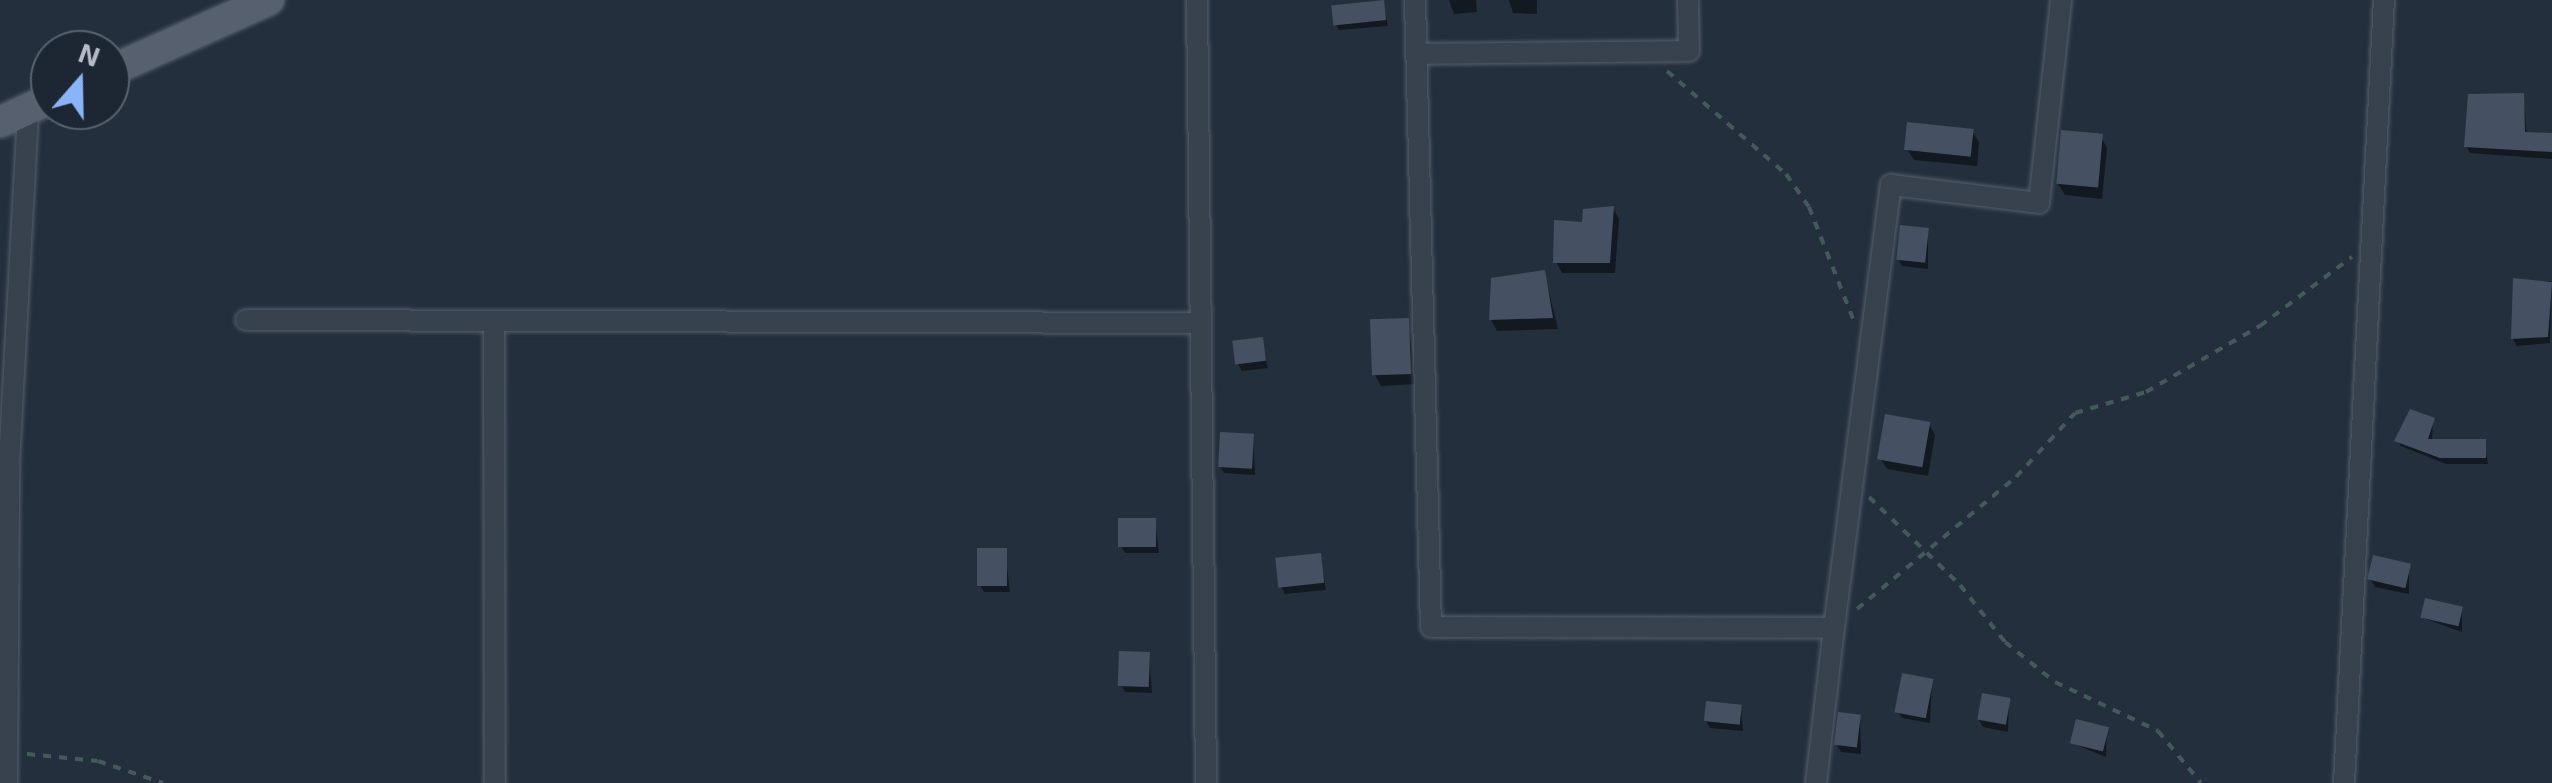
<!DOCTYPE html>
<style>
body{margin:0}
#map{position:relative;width:2552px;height:783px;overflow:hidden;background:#242f3e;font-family:"Exo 2",sans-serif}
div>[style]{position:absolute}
.shadow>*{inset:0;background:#0007}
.building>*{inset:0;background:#455162;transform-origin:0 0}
.path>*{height:4px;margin-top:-2px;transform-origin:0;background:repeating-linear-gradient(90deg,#44595c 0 8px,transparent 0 16px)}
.roads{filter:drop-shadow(0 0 2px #565f6c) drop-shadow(0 0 2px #565f6c)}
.minor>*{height:20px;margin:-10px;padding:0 10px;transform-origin:10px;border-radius:10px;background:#38414e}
.primary>*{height:30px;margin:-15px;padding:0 15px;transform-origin:15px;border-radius:15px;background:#56606e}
span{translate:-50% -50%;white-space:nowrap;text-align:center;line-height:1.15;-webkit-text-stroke:8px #1d2633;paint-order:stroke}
.north{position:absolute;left:30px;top:30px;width:100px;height:100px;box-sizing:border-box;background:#1d2633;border:2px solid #59626f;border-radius:50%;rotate:20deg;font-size:28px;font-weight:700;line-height:40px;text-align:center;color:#b4bcc9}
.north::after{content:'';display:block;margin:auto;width:35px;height:45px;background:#8ab4f8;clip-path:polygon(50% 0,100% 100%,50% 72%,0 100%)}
</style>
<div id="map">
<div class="shadow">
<i style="clip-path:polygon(1449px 0,1476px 0,1477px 12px,1454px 14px)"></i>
<i style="clip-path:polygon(1509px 0,1537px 0,1537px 14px,1513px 13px)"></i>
<i style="clip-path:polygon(1383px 2px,1388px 26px,1339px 30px,1335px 23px)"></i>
<i style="clip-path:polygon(2523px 96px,2527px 135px,2552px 134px,2552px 159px,2470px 153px,2466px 146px)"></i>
<i style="clip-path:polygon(1972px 131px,1979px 142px,1977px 166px,1914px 160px,1907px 149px)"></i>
<i style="clip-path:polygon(2101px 137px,2107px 148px,2102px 199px,2065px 195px,2058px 184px)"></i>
<i style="clip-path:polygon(1613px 208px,1619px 219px,1615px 273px,1562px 273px,1556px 262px)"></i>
<i style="clip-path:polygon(1928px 231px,1928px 269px,1902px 266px,1898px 259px)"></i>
<i style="clip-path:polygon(1544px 272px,1558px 329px,1497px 331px,1491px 320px)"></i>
<i style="clip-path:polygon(2516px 281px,2552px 281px,2550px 343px,2517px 346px,2513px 339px)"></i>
<i style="clip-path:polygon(1408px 321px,1416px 384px,1381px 386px,1375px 375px)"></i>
<i style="clip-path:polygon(1261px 339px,1268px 368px,1242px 371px,1238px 364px)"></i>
<i style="clip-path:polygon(2433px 420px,2432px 442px,2484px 441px,2488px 464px,2446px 464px,2401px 446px,2397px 439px)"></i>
<i style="clip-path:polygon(1929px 424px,1935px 435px,1928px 476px,1887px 469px,1880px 458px)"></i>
<i style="clip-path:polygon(1253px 436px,1255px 475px,1224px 473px,1220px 466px)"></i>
<i style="clip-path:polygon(1155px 520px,1159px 553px,1125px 553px,1121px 546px)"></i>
<i style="clip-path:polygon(1005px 551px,1010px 592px,984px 592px,980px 585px)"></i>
<i style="clip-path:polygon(1320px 556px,1326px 590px,1285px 594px,1281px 587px)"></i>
<i style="clip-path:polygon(2409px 566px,2409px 594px,2375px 587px,2371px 580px)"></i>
<i style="clip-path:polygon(2462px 609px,2462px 632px,2423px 618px)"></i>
<i style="clip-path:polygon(1149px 654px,1152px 693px,1125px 692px,1121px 685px)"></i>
<i style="clip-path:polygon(1932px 681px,1930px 723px,1902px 718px,1898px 712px)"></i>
<i style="clip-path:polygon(2009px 701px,2008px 732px,1983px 727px,1979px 720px)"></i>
<i style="clip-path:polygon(1741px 708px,1743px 731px,1710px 728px,1706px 721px)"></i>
<i style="clip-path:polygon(1860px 717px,1861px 754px,1841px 752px,1837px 745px)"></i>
<i style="clip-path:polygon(2107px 729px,2106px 757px,2072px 743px)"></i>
</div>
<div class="building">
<i style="left:1384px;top:0;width:20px;height:53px;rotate:84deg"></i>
<i style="clip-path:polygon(2524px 93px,2525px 132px,2552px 133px,2552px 152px,2464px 147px,2468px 94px)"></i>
<i style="left:1907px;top:122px;width:67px;height:28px;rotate:6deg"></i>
<i style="left:2061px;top:130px;width:42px;height:54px;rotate:5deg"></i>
<i style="clip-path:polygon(1614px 206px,1610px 263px,1553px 263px,1554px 220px,1582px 222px,1583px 209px)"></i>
<i style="left:1900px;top:225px;width:29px;height:35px;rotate:6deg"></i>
<i style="clip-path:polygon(1545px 270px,1553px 318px,1489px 320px,1491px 278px)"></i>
<i style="clip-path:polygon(2513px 278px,2552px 282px,2548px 337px,2511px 339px)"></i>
<i style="left:1409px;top:318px;width:56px;height:39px;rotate:88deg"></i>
<i style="left:1263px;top:337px;width:24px;height:31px;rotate:83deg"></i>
<i style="clip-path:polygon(2410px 409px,2435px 418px,2428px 439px,2486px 439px,2486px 458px,2440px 458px,2394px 441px)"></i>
<i style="left:1885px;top:414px;width:46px;height:46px;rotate:10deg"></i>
<i style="left:1220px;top:432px;width:34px;height:35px;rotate:3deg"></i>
<i style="left:1118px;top:518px;width:38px;height:29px"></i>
<i style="left:977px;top:548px;width:30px;height:38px"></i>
<i style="left:1321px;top:553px;width:30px;height:46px;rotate:84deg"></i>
<i style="left:2373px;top:555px;width:39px;height:25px;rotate:13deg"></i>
<i style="left:2425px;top:598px;width:39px;height:20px;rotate:13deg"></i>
<i style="left:1119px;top:651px;width:31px;height:35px;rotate:2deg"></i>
<i style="left:1902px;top:673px;width:32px;height:40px;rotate:11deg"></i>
<i style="left:1982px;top:693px;width:29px;height:27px;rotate:10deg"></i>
<i style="left:1706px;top:701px;width:36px;height:20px;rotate:6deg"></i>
<i style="left:1838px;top:712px;width:23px;height:33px;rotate:7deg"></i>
<i style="left:2076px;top:719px;width:34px;height:25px;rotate:14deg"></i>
</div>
<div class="path">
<i style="left:1667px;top:71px;width:157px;rotate:40.9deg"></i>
<i style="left:1786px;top:174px;width:40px;rotate:55.1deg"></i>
<i style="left:1809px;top:207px;width:123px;rotate:68.5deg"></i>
<i style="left:1869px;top:497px;width:127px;rotate:44deg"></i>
<i style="left:1960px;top:585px;width:73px;rotate:51.7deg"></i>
<i style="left:2005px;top:642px;width:64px;rotate:38.7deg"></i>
<i style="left:2055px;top:682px;width:114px;rotate:25.4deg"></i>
<i style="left:2158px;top:731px;width:67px;rotate:50.4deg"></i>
<i style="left:1857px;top:609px;width:207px;rotate:-39.7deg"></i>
<i style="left:2016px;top:477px;width:87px;rotate:-47.3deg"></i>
<i style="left:2075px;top:413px;width:74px;rotate:-16.5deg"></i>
<i style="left:2146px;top:392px;width:132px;rotate:-30.1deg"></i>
<i style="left:2260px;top:326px;width:115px;rotate:-36.9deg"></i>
<i style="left:27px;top:754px;width:71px;rotate:5.6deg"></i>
<i style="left:98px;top:761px;width:69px;rotate:18.7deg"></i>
</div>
<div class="roads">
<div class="minor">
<i style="left:1197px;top:0;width:783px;rotate:89.34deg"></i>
<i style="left:1415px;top:0;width:627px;rotate:88.54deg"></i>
<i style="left:1431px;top:627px;width:403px;rotate:0.1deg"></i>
<i style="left:1834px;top:628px;width:447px;rotate:-82.7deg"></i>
<i style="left:1891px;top:185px;width:149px;rotate:6.9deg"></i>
<i style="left:2039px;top:203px;width:204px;rotate:-83.8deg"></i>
<i style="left:1418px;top:54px;width:271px;rotate:-0.6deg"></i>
<i style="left:1689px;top:51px;width:51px;rotate:-91.1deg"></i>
<i style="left:246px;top:320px;width:955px;rotate:0.18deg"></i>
<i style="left:494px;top:324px;width:459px;rotate:89.9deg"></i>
<i style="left:7px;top:783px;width:319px;rotate:-89.6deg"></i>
<i style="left:9px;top:464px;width:356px;rotate:-86.9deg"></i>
<i style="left:1816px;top:783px;width:156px;rotate:-83.4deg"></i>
<i style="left:2344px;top:783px;width:784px;rotate:-87.08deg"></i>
</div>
<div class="primary">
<i style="left:110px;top:71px;width:174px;rotate:-24.1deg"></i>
<i style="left:0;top:122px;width:55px;rotate:-24.7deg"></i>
</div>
</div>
<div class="north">N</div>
</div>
